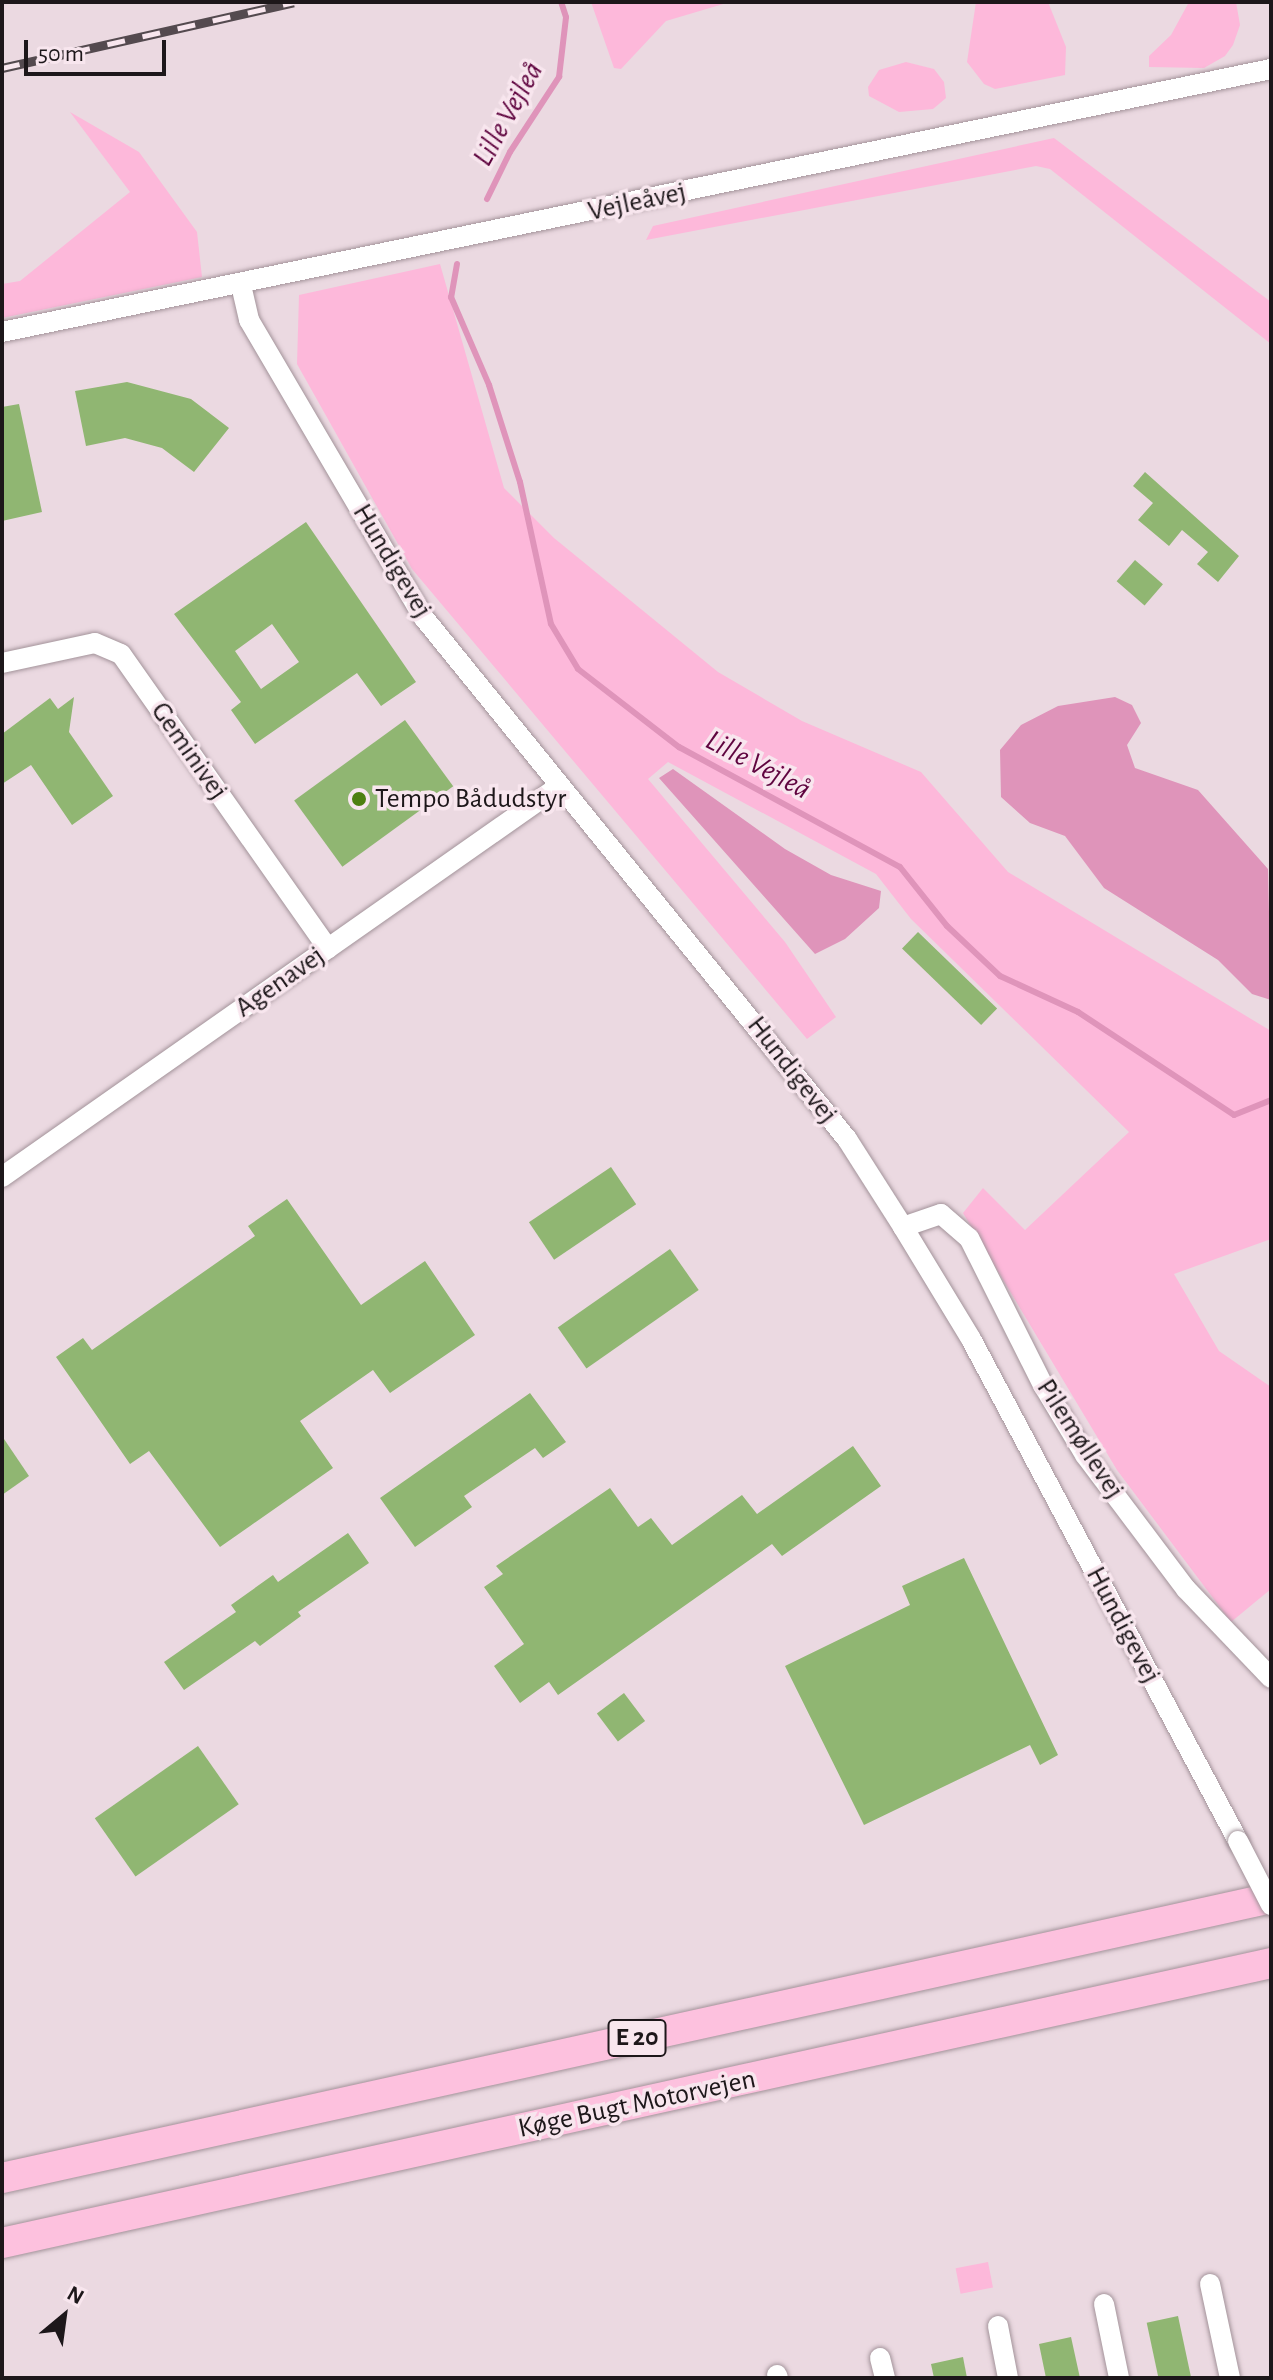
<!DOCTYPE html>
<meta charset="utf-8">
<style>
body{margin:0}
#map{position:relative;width:1273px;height:2380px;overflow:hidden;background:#ebd9e1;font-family:"Alegreya Sans",sans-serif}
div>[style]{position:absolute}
.green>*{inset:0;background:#fdb8da;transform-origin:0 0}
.water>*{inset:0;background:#df94ba}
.stream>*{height:6px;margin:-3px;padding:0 3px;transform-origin:3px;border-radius:3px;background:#df94ba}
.building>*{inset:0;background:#90b672;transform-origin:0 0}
.roads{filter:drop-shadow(0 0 2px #a3939a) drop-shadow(0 0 2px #a3939a)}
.minor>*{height:20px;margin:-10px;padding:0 10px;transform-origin:10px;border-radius:10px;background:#fff}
.highway>*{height:30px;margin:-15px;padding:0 15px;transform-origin:15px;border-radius:15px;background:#fdc1de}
.rail>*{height:9px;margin-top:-4.5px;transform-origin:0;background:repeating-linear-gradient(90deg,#f8e6ee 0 18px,#544a4f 0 36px);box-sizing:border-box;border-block:2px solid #544a4f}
.bridges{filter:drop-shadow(0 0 2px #a3939a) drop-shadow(0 0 2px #a3939a)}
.minor-bridge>*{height:20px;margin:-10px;padding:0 10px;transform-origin:10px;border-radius:10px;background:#fff}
.dots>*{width:22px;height:22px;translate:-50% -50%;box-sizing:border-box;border:4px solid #f8e6ee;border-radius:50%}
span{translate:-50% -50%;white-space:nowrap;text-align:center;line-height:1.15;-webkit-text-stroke:7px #f8e6ee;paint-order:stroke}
.shield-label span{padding:2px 6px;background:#f8e6ee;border:2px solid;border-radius:6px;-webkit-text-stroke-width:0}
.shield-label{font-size:26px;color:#1d171a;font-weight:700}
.street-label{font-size:28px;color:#1d171a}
.poi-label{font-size:28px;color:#1d171a}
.left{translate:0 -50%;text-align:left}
.water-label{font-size:30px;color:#5f043f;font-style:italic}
.frame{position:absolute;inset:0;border:4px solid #1d171a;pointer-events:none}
.north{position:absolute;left:24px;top:2276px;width:80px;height:80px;-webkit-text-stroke:6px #f8e6ee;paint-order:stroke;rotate:29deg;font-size:22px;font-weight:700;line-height:32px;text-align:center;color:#1d171a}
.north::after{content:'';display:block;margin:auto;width:28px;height:36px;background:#1d171a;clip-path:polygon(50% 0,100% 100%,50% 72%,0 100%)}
.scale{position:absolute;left:24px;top:40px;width:142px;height:36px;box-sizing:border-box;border:4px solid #1d171a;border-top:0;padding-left:10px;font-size:24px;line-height:28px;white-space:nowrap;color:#1d171a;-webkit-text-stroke:6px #f8e6ee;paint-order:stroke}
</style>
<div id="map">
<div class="green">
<i style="clip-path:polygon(591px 2px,730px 2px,666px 21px,621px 69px,614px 68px)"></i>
<i style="clip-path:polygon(976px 2px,1048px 2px,1066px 47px,1065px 75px,995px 89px,984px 84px,967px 62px)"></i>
<i style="clip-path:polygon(1189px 2px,1236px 2px,1240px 25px,1233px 45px,1225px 56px,1204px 68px,1149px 67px,1149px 56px,1171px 35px)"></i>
<i style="clip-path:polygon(906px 62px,934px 69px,944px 82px,946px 98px,933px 109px,899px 112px,869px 96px,868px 87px,879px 70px)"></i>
<i style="clip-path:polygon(70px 112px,139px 152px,197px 232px,202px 277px,2px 318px,2px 284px,20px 281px,130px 192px)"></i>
<i style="clip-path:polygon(1054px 138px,1271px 302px,1271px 344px,1050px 169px,1036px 166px,646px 240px,653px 226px)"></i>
<i style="clip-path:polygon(440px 264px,504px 488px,554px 538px,718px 672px,802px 721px,921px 772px,1008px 872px,1271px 1031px,1271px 1239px,1174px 1274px,1219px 1351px,1271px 1387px,1271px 1589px,1231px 1622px,1117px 1470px,963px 1213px,983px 1188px,1025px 1230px,1129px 1132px,911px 919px,876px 874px,668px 762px,648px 779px,785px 942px,836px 1017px,807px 1039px,412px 569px,297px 364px,299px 295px)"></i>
<i style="left:988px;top:2262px;width:26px;height:33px;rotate:79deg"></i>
</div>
<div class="water">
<i style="clip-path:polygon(1115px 697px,1132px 705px,1141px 723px,1127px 745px,1135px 768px,1198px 790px,1268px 869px,1271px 1000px,1252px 994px,1218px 960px,1104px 888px,1065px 836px,1030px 823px,1001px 797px,1000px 750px,1021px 725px,1058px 706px)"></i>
<i style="clip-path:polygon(673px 769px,785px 849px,831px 875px,881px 891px,879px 908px,845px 939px,815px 954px,659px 778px)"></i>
</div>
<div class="stream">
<i style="left:487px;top:199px;width:52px;rotate:-63.9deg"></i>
<i style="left:510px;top:152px;width:90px;rotate:-56.8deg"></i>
<i style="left:559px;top:77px;width:60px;rotate:-83.3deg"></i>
<i style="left:566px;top:17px;width:16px;rotate:-108deg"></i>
<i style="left:457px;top:264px;width:34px;rotate:100deg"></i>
<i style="left:451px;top:297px;width:96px;rotate:66.6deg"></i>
<i style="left:489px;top:385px;width:102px;rotate:72.3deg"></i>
<i style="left:520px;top:482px;width:145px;rotate:77.7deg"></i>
<i style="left:551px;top:624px;width:52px;rotate:59deg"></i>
<i style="left:578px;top:669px;width:128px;rotate:37.7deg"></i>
<i style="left:679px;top:747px;width:251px;rotate:28.5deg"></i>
<i style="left:900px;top:867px;width:75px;rotate:51.5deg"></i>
<i style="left:947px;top:926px;width:73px;rotate:43.3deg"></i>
<i style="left:1000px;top:976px;width:86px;rotate:24.8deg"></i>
<i style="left:1078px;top:1012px;width:187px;rotate:33.4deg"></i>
<i style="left:1234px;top:1115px;width:40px;rotate:-22deg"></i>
</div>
<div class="building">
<i style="clip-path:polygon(127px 382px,191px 399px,229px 428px,194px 472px,162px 448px,125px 438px,86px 446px,75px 391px)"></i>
<i style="clip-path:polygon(19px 404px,42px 512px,2px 521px,2px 407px)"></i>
<i style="clip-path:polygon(1145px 472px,1239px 556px,1218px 582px,1197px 564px,1208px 552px,1182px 530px,1169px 546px,1138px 520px,1153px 503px,1133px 486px)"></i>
<i style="clip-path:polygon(evenodd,306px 522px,416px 682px,381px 706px,357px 673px,255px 744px,231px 710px,241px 702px,174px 614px,306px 522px,272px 624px,299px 662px,261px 689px,235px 651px,272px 624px)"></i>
<i style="left:1135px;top:560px;width:37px;height:28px;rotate:41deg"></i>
<i style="clip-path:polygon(74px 697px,69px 732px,113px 796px,72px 825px,31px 765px,2px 784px,2px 734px,50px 698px,58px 709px)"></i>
<i style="left:405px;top:720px;width:82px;height:137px;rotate:54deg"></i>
<i style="left:918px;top:932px;width:110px;height:23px;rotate:44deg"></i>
<i style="left:611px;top:1167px;width:45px;height:99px;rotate:56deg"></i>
<i style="clip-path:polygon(287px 1199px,361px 1305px,425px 1261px,475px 1335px,390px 1393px,373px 1370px,300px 1421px,333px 1468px,220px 1547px,149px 1451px,130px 1464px,56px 1357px,83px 1338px,92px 1350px,255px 1236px,248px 1226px)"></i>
<i style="left:670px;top:1249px;width:50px;height:137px;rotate:55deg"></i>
<i style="clip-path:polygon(530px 1393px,566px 1442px,543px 1458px,535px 1448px,464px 1496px,472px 1507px,415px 1547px,380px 1498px)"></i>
<i style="clip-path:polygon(2px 1436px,29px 1476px,2px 1495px)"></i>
<i style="clip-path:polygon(853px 1446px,881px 1486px,782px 1556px,772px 1544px,558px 1695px,549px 1682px,520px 1703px,494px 1666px,524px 1644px,484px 1587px,503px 1574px,496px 1566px,610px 1488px,638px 1527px,651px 1518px,672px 1545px,742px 1495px,757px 1514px)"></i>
<i style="clip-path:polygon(348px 1533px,369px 1563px,298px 1612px,301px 1616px,260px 1646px,255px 1641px,184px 1690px,164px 1662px,236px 1612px,231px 1605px,273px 1575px,278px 1582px)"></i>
<i style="clip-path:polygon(964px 1558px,1058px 1755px,1040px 1765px,1030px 1745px,864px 1825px,785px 1666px,910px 1605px,902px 1586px)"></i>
<i style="left:624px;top:1693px;width:35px;height:34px;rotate:53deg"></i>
<i style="left:198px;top:1746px;width:71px;height:126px;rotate:55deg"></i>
<i style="left:1178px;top:2316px;width:63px;height:32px;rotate:78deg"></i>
<i style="clip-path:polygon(1071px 2337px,1080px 2378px,1046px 2378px,1039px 2344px)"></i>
<i style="clip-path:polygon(963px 2357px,967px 2378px,934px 2378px,931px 2364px)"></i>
</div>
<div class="roads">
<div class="minor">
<i style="left:241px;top:285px;width:36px;rotate:77deg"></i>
<i style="left:249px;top:320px;width:346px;rotate:59.6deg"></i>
<i style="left:424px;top:618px;width:671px;rotate:50.93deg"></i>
<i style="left:847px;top:1139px;width:104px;rotate:57.5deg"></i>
<i style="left:903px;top:1227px;width:131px;rotate:58.7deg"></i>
<i style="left:971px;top:1339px;width:569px;rotate:61.99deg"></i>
<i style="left:2px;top:332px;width:1296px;rotate:-11.71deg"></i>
<i style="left:2px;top:663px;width:95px;rotate:-12.1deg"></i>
<i style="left:95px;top:643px;width:28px;rotate:23deg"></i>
<i style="left:121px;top:654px;width:360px;rotate:54.9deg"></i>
<i style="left:2px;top:1177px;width:679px;rotate:-35.05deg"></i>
<i style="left:903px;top:1227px;width:40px;rotate:-18.9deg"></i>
<i style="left:941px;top:1214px;width:37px;rotate:41deg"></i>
<i style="left:969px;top:1238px;width:165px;rotate:63.3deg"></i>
<i style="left:1043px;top:1385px;width:82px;rotate:59deg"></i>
<i style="left:1085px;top:1455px;width:168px;rotate:53deg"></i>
<i style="left:1186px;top:1589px;width:123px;rotate:46.3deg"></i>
<i style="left:1210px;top:2284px;width:96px;rotate:78deg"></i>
<i style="left:1104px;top:2304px;width:76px;rotate:78.5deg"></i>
<i style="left:998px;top:2326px;width:53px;rotate:79.1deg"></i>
<i style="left:880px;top:2358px;width:21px;rotate:76deg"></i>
<i style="left:777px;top:2375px;width:3px;rotate:72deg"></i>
</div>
<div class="highway">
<i style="left:2px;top:2178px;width:1300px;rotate:-12.44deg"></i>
<i style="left:2px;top:2243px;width:1300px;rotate:-12.44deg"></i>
</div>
</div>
<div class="rail">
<i style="left:2px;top:68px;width:299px;rotate:-12.7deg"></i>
</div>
<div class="bridges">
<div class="minor-bridge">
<i style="left:1238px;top:1841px;width:72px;rotate:62.7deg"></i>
</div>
</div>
<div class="dots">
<i style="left:359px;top:799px;background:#4e8011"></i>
</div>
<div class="shield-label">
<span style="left:637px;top:2038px">E 20</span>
</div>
<div class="street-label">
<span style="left:637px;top:202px;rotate:-12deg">Vejleåvej</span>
<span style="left:392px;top:561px;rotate:59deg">Hundigevej</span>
<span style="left:189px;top:751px;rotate:55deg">Geminivej</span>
<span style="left:280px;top:982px;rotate:-35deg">Agenavej</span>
<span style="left:792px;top:1070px;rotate:52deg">Hundigevej</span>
<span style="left:1080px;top:1439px;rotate:57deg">Pilemøllevej</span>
<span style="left:1123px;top:1625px;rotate:62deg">Hundigevej</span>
<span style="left:637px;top:2104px;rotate:-12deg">Køge Bugt Motorvejen</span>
</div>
<div class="poi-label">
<span class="left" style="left:375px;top:799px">Tempo Bådudstyr</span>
</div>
<div class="water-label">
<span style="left:508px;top:114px;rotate:-61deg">Lille Vejleå</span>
<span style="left:758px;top:765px;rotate:28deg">Lille Vejleå</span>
</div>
<div class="frame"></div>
<div class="north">N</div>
<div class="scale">50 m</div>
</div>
